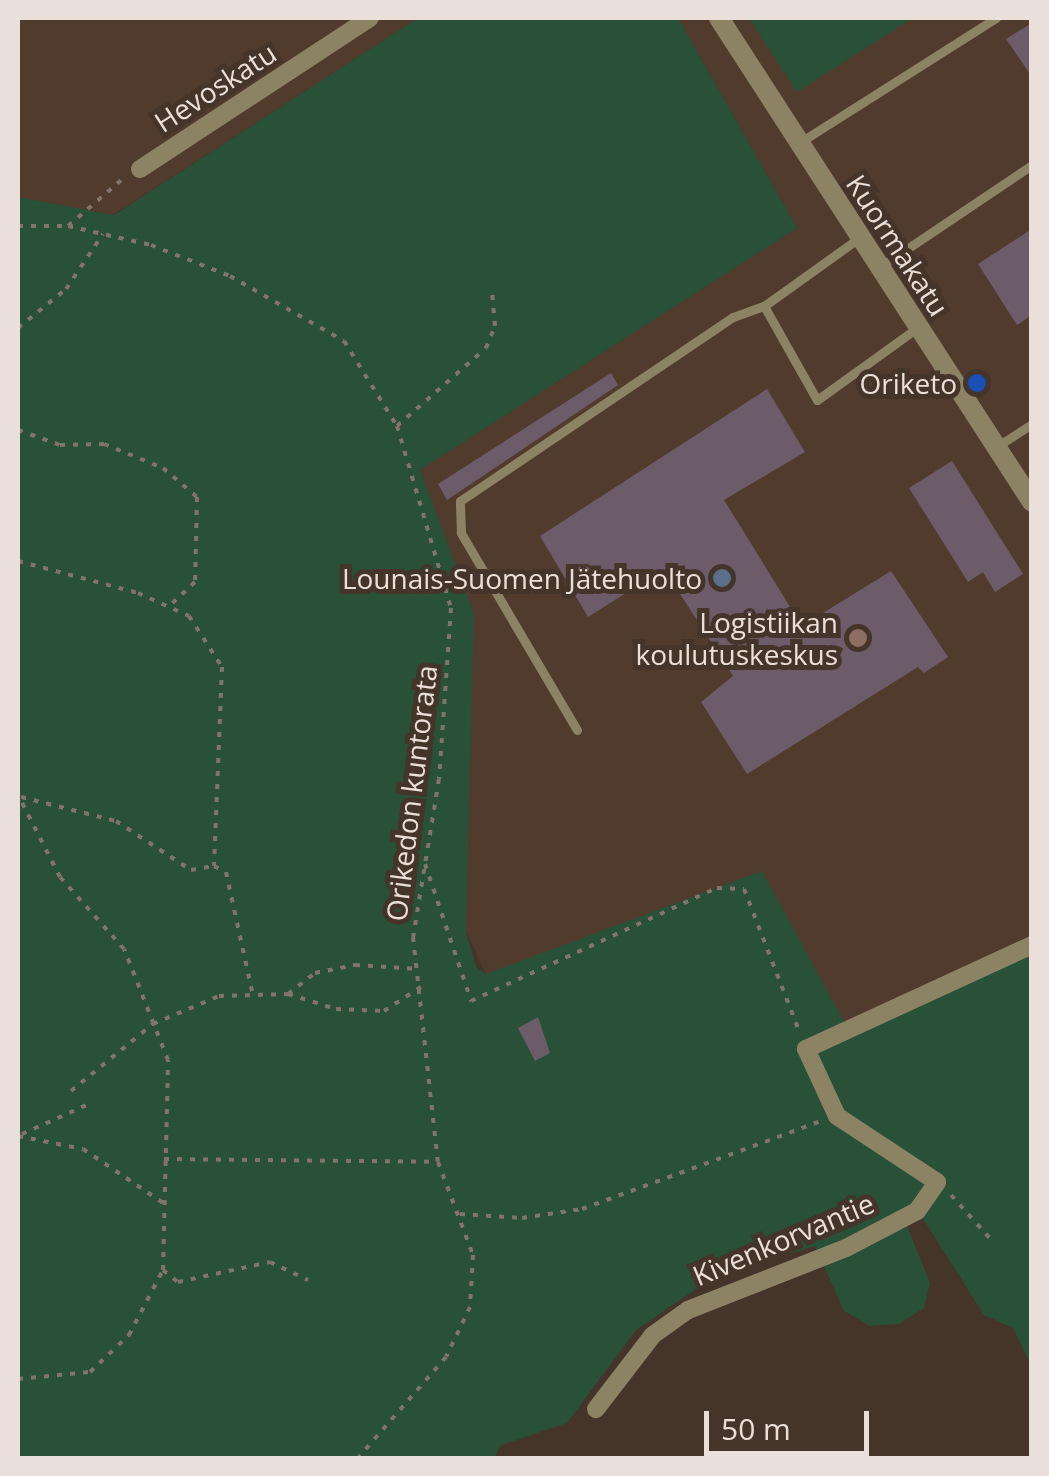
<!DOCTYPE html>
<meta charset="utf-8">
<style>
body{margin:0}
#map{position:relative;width:1049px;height:1476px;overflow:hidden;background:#44342a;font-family:"Open Sans",sans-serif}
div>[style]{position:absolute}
.built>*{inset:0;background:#513b2d}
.green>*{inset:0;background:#285138}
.building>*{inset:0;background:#6c5c6a}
.path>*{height:4px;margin-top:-2px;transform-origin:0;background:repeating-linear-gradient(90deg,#82736b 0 5px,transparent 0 13px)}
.service>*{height:9px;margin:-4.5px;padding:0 4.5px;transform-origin:4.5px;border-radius:4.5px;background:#8c8364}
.minor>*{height:18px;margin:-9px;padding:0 9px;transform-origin:9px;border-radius:9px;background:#8c8364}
.tertiary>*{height:20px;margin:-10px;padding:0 10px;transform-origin:10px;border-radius:10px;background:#8c8364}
.dots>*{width:28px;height:28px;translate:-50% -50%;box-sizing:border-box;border:5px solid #44342a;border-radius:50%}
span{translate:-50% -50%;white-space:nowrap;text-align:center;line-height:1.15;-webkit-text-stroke:10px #44342a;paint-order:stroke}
.street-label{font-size:28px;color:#eadfd9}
.poi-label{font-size:28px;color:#eadfd9}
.right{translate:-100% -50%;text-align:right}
.frame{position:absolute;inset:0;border:20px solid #eadfd9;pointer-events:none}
.scale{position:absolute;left:704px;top:1411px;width:165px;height:45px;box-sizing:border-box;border:5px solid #eadfd9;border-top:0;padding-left:12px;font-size:30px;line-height:35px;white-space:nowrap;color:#eadfd9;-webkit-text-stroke:8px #44342a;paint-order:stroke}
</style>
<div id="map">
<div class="built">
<i style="clip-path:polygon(18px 18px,418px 18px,113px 215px,18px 197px)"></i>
<i style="clip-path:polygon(678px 18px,1031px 18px,1031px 942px,847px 1027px,486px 974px,466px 931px,420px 470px,797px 228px)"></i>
</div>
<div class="green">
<i style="clip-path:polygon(418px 18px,678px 18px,797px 228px,420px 470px,474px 614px,466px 932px,476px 967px,486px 974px,762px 871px,847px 1027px,1031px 942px,1031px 1365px,1013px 1328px,984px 1315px,922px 1217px,907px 1226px,930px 1283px,924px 1308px,899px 1324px,870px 1326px,844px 1311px,815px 1246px,715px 1276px,636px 1330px,567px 1423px,501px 1445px,494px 1458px,18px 1458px,18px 197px,114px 215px)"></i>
<i style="clip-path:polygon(749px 18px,913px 18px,797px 92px)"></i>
</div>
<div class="building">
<i style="clip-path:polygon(1032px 23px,1032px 77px,1006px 39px)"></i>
<i style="clip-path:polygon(1032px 229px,1032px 315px,1017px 325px,978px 264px)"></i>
<i style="clip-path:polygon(611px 373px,618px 385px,447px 500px,438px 484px)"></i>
<i style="clip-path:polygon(767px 389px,805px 452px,724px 500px,802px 626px,891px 571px,948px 657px,924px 673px,918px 667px,747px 774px,701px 702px,733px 676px,664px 569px,588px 617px,540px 536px)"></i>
<i style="clip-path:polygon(952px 461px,1023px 574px,995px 592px,983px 572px,968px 582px,909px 488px)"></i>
<i style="clip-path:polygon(538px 1017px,550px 1053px,535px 1061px,518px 1028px)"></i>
</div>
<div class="path">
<i style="left:18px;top:226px;width:50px"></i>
<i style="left:68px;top:226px;width:85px;rotate:12.9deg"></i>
<i style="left:151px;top:245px;width:85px;rotate:21.4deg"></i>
<i style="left:230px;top:276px;width:131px;rotate:29.7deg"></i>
<i style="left:344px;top:341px;width:100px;rotate:58.1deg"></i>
<i style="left:397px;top:426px;width:190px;rotate:73.5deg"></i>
<i style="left:451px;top:608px;width:171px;rotate:94deg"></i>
<i style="left:439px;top:779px;width:160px;rotate:99.3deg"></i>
<i style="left:413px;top:937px;width:226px;rotate:83.7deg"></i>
<i style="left:438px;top:1162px;width:99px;rotate:69.4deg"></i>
<i style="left:473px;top:1255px;width:52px;rotate:93.3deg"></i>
<i style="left:470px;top:1307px;width:55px;rotate:115.6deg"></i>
<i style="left:446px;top:1357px;width:134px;rotate:131.1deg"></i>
<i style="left:68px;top:226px;width:75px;rotate:-40.7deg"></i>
<i style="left:18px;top:328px;width:62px;rotate:-39.1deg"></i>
<i style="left:66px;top:289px;width:66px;rotate:-56.1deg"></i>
<i style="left:397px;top:426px;width:118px;rotate:-41.2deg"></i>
<i style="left:486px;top:348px;width:24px;rotate:-68deg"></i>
<i style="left:495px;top:326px;width:33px;rotate:-95deg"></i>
<i style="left:18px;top:430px;width:45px;rotate:19.7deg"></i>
<i style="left:60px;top:445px;width:44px;rotate:-1.3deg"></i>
<i style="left:104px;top:444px;width:64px;rotate:22.1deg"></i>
<i style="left:163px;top:468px;width:45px;rotate:40.5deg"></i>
<i style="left:197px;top:497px;width:85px;rotate:91.3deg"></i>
<i style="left:195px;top:582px;width:37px;rotate:137deg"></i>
<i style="left:18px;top:561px;width:124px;rotate:14.9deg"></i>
<i style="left:138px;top:593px;width:56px;rotate:24.3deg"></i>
<i style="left:189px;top:616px;width:61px;rotate:57.1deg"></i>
<i style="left:222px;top:667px;width:199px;rotate:92.3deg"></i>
<i style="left:214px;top:866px;width:13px;rotate:27deg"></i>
<i style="left:226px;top:872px;width:122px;rotate:77.7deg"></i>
<i style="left:21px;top:797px;width:98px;rotate:14.2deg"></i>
<i style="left:116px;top:821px;width:90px;rotate:33.2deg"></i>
<i style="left:191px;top:870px;width:23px;rotate:-10deg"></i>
<i style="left:425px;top:864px;width:145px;rotate:71.4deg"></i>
<i style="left:471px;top:1001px;width:271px;rotate:-24.7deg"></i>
<i style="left:717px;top:888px;width:27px;rotate:2deg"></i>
<i style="left:744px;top:889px;width:152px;rotate:68.8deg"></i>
<i style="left:288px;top:994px;width:34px;rotate:-38deg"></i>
<i style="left:315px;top:973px;width:41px;rotate:-11.3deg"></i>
<i style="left:355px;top:965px;width:64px;rotate:3.6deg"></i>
<i style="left:71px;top:1091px;width:106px;rotate:-39.3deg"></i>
<i style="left:153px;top:1024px;width:72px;rotate:-23deg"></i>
<i style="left:219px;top:996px;width:69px;rotate:-1.7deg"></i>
<i style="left:288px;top:994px;width:50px;rotate:17.4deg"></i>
<i style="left:336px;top:1009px;width:48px;rotate:2.4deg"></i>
<i style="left:384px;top:1011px;width:44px;rotate:-33deg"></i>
<i style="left:22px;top:1134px;width:76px;rotate:-24.2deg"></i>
<i style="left:18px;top:1136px;width:66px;rotate:11.3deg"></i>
<i style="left:83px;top:1149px;width:99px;rotate:33.9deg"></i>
<i style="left:164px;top:1159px;width:274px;rotate:0.6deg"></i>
<i style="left:951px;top:1195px;width:64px;rotate:48.1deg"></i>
<i style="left:460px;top:1214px;width:62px;rotate:3.7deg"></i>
<i style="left:522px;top:1218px;width:61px;rotate:-8.5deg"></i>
<i style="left:582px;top:1209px;width:252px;rotate:-20.2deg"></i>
<i style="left:163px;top:1270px;width:19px;rotate:39deg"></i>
<i style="left:178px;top:1282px;width:94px;rotate:-12.3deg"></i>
<i style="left:270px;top:1262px;width:42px;rotate:25.3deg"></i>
<i style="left:18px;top:1379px;width:72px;rotate:-5.6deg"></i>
<i style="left:90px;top:1372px;width:54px;rotate:-43.5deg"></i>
<i style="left:129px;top:1335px;width:73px;rotate:-62.4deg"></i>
<i style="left:163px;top:1270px;width:210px;rotate:-88.6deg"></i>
<i style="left:168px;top:1060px;width:119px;rotate:-111.6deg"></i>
<i style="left:124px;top:949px;width:96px;rotate:-131.6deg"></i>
<i style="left:60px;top:877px;width:90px;rotate:-117.1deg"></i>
</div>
<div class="service">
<i style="left:802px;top:141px;width:230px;rotate:-32.4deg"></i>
<i style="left:880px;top:267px;width:183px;rotate:-33.9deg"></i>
<i style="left:764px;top:306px;width:117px;rotate:-35.6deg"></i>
<i style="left:996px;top:447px;width:43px;rotate:-32.6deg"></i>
<i style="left:577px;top:730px;width:229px;rotate:-120.5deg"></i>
<i style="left:461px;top:533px;width:32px;rotate:-92deg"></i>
<i style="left:460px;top:501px;width:329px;rotate:-34deg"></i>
<i style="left:733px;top:317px;width:33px;rotate:-20deg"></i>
<i style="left:764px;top:306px;width:108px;rotate:60.6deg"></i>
<i style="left:817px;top:400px;width:123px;rotate:-35.8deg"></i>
</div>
<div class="minor">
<i style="left:140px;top:169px;width:275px;rotate:-33.3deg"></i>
<i style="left:596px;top:1409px;width:93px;rotate:-52.4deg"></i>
<i style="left:653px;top:1335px;width:43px;rotate:-35.5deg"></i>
<i style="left:688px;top:1310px;width:170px;rotate:-21.4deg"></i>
<i style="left:846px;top:1248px;width:80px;rotate:-27.5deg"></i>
<i style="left:917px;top:1211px;width:35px;rotate:-55deg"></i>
<i style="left:937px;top:1182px;width:120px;rotate:-146.6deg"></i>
<i style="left:837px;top:1116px;width:74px;rotate:-114.8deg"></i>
<i style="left:806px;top:1049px;width:249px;rotate:-24.7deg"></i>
</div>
<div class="tertiary">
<i style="left:719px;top:18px;width:576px;rotate:57.11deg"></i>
</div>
<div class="dots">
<i style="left:977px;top:383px;background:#1a4fb4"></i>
<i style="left:722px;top:578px;background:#5c6f8a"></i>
<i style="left:858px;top:638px;background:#8d6e63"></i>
</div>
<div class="street-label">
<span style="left:215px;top:87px;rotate:-33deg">Hevoskatu</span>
<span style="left:898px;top:245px;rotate:57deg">Kuormakatu</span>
<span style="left:411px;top:793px;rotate:-83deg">Orikedon kuntorata</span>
<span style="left:783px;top:1239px;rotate:-23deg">Kivenkorvantie</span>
</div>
<div class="poi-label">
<span class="right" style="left:957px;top:383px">Oriketo</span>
<span class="right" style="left:702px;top:578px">Lounais-Suomen Jätehuolto</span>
<span class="right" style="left:838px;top:638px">Logistiikan<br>koulutuskeskus</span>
</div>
<div class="frame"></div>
<div class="scale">50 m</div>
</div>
